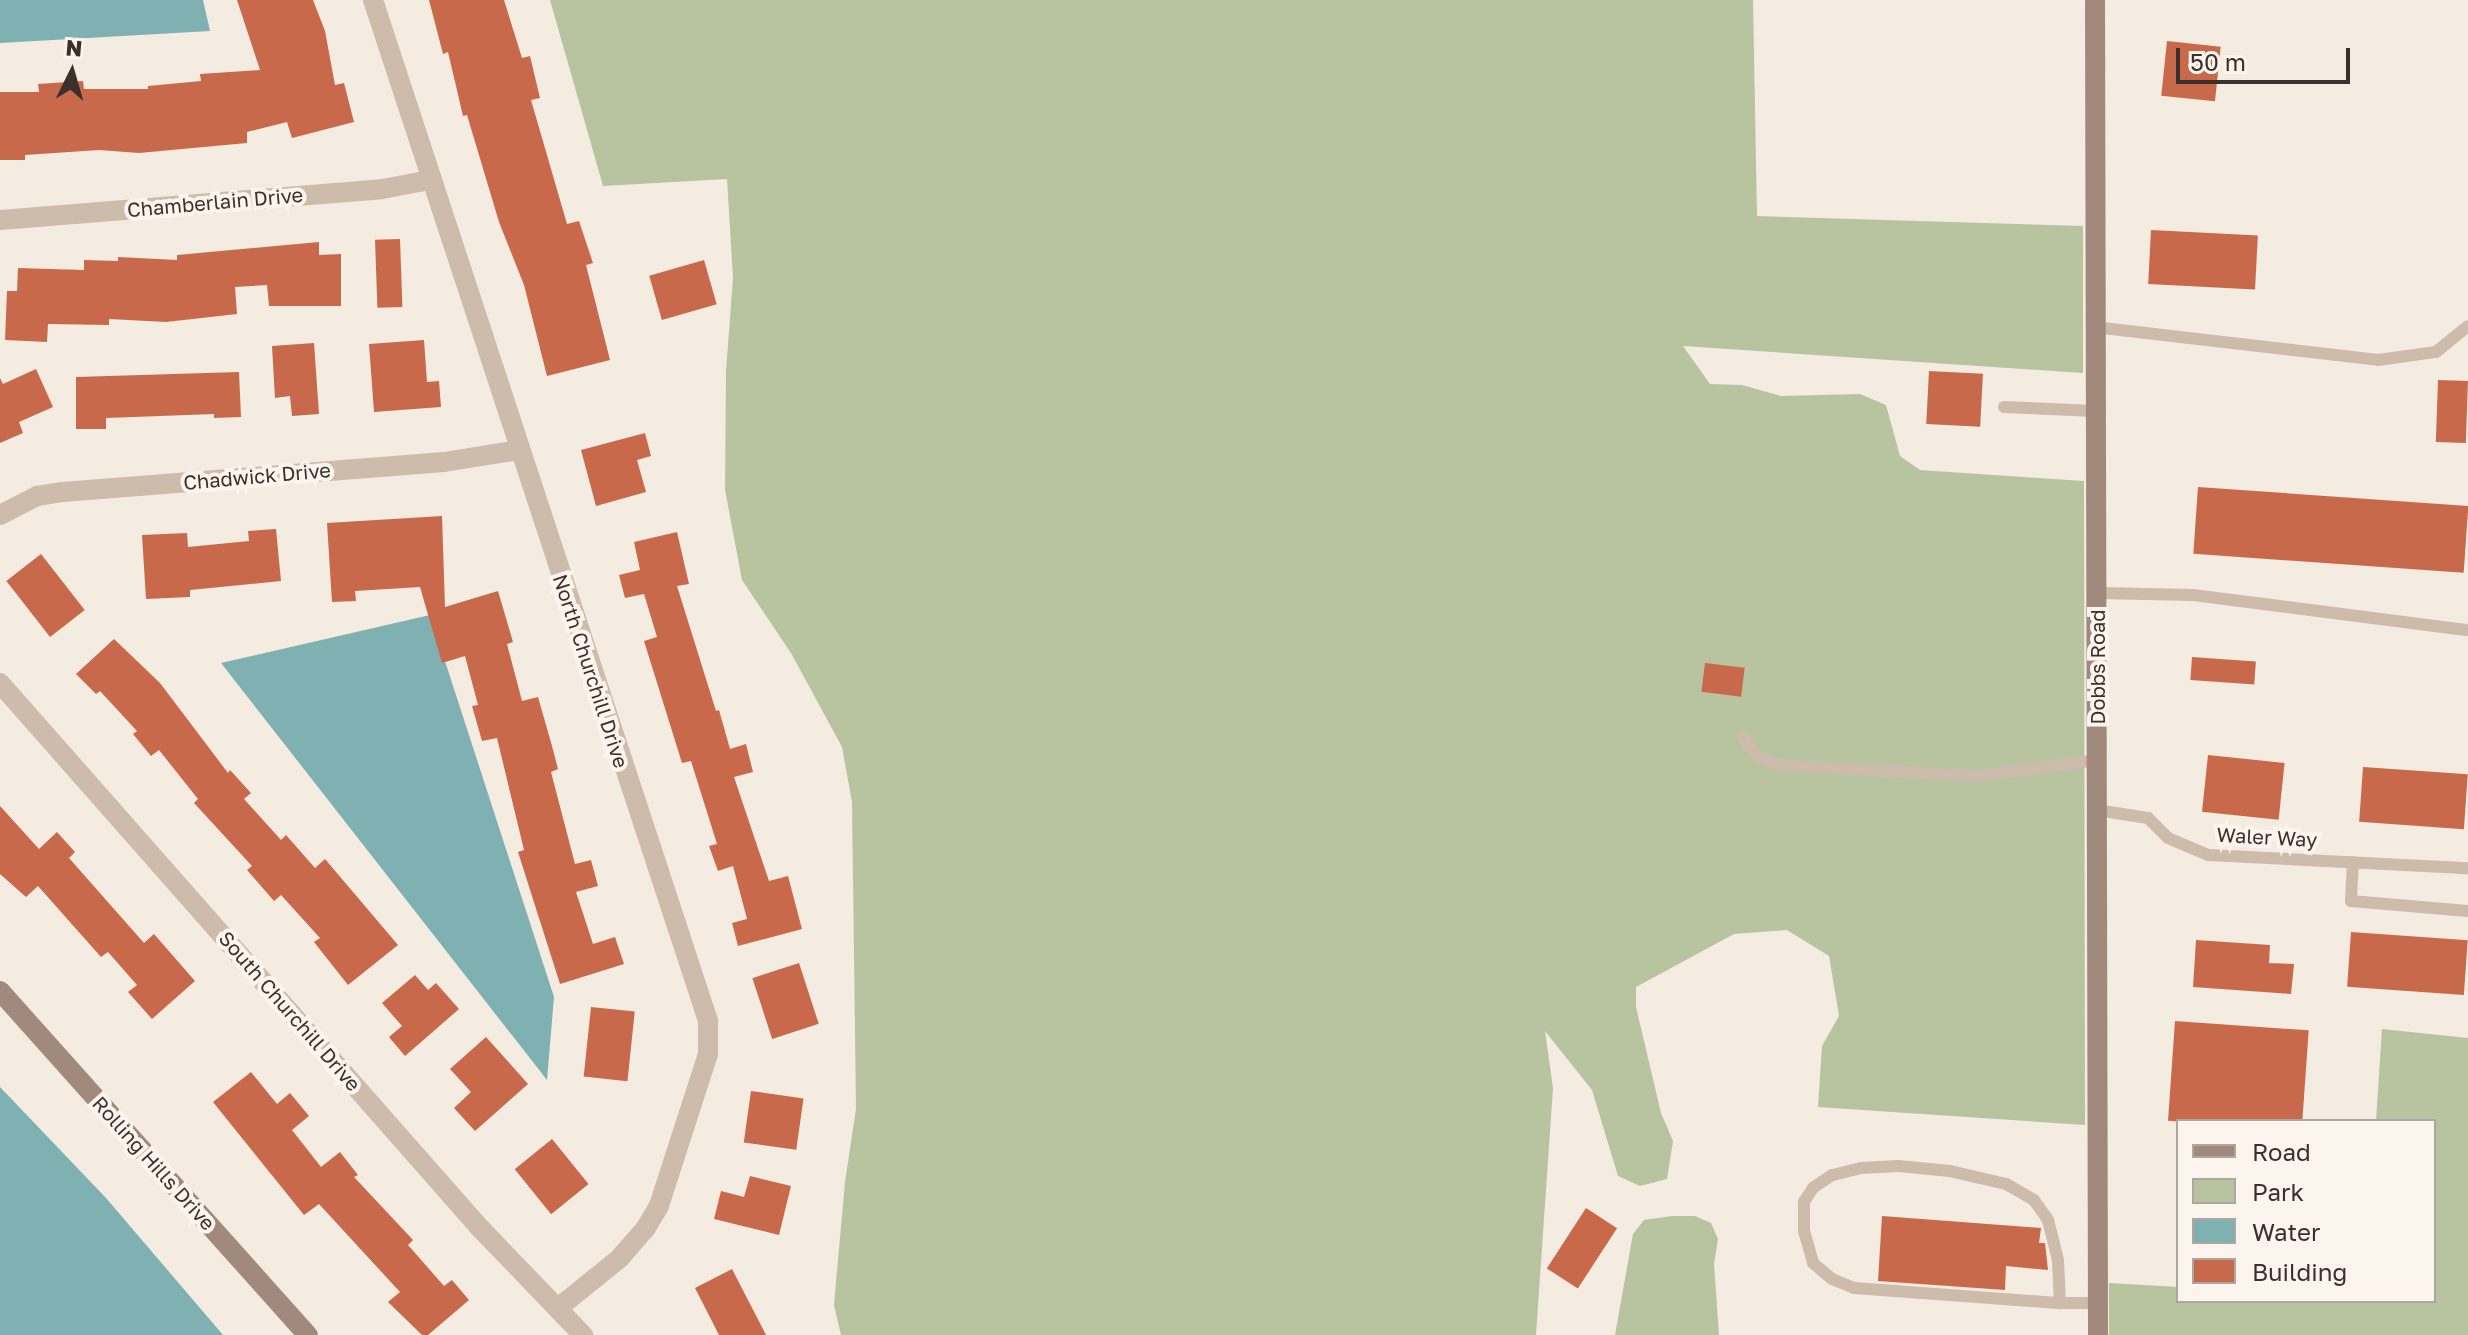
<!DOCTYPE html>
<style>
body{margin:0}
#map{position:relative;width:2468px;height:1335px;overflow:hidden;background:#f4ebe1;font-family:"Golos Text",sans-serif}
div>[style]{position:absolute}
.green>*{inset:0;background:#b8c4a0}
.water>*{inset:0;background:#7fb0b2}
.building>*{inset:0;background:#c8694b;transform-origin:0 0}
.lane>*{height:12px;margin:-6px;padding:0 6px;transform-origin:6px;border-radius:6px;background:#cdbbac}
.street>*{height:20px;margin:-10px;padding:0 10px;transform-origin:10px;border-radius:10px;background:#cdbbac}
.secondary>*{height:20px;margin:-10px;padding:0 10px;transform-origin:10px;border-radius:10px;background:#a18a7d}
span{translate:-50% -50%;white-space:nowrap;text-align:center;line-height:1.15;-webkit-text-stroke:8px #fbf5ee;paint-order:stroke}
.street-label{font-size:20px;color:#3b302b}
.legend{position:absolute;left:2176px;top:1119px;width:260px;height:184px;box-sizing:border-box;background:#fbf5ee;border:2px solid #aea6a0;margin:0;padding:10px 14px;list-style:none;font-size:24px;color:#3b302b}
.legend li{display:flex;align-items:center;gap:16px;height:40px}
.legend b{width:40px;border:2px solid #aea6a0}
.north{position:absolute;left:32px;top:32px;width:80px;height:80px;-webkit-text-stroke:6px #fbf5ee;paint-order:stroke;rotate:5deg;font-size:22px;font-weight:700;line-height:32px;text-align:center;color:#3b302b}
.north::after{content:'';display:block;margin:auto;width:28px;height:36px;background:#3b302b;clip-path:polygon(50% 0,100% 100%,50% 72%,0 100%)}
.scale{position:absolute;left:2176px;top:48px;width:174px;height:36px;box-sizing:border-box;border:4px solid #3b302b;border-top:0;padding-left:10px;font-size:24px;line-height:28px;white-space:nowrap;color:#3b302b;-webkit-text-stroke:6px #fbf5ee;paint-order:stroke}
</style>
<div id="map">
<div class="green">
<i style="clip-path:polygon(550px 0,1753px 0,1757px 216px,2083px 226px,2083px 373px,1683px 346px,1710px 384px,1742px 385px,1781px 396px,1860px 394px,1886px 405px,1900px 456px,1920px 470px,2084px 481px,2085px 1125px,1818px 1107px,1822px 1046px,1839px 1016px,1829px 956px,1787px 930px,1734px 934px,1636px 987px,1636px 1007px,1661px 1113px,1673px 1141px,1667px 1179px,1640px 1186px,1618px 1176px,1592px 1090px,1545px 1031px,1553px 1088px,1536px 1335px,841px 1335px,834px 1305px,845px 1182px,856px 1109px,852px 802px,842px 747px,791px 653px,742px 580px,725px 490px,726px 371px,733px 278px,727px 179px,603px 186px)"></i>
<i style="clip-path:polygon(2382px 1029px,2468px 1038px,2468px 1335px,2109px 1335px,2109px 1283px,2178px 1287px,2178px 1301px,2434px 1301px,2434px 1121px,2376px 1121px)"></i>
<i style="clip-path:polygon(1672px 1216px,1695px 1216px,1711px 1223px,1718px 1239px,1714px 1264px,1719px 1335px,1615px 1335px,1633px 1234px,1644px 1220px)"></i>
</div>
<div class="water">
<i style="clip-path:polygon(0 0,203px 0,210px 31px,0 43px)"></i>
<i style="clip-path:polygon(430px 615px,554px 997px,547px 1080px,221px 663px)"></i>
<i style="clip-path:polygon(0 1087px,106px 1198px,223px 1335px,0 1335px)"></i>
</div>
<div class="building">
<i style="clip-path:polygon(237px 0,313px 0,325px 31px,335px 85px,344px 83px,354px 122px,292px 138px,287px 122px,247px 132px,247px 143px,139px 153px,99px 150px,25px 155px,25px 160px,0 160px,0 92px,39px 92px,38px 84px,83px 81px,84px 89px,148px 89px,148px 86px,201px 81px,200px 74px,260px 70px)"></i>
<i style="clip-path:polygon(429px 0,504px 0,522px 58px,530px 56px,540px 98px,531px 100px,567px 224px,579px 221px,593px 263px,586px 265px,610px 360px,547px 376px,524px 285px,499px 222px,467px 115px,463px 116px,448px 52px,443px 54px)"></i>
<i style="left:2167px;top:41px;width:54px;height:55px;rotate:6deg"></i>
<i style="left:2151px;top:230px;width:107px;height:54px;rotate:3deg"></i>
<i style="left:400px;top:239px;width:68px;height:25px;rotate:88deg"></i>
<i style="clip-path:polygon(319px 242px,319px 255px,341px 254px,341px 306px,269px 306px,267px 285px,235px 287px,237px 314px,166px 322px,109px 319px,109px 325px,48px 324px,47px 342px,5px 340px,7px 291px,17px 291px,18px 268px,84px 270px,84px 260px,118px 261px,118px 257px,177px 260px,177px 255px)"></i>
<i style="left:704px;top:260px;width:46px;height:57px;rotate:74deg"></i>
<i style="clip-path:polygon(424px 340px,427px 382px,439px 381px,441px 407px,374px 412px,369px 344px)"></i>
<i style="clip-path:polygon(314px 343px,319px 414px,292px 416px,290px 396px,275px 398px,272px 346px)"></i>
<i style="clip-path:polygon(36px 369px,53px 407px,19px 422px,23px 433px,0 443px,0 378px,3px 384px)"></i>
<i style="left:1929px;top:371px;width:54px;height:53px;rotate:3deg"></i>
<i style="clip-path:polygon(239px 372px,241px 417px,214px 418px,214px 414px,106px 418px,106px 429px,76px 429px,76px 377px)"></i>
<i style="left:2438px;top:380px;width:30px;height:62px;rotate:2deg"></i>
<i style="clip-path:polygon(645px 433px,651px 456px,637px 460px,646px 492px,596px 506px,581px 450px)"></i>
<i style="left:2198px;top:487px;width:271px;height:67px;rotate:4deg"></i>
<i style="clip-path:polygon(442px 516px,445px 607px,498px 591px,513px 642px,507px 644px,522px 701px,538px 697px,552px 746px,558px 769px,551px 772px,575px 864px,591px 860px,598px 886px,576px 892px,593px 944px,615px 937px,624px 964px,560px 984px,518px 852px,524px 850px,497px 738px,482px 741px,472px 706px,478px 705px,465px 656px,442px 663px,420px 587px,355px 591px,356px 601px,332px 602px,327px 523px)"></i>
<i style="clip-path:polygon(276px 529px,281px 581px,190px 590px,190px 597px,146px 599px,142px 535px,187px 533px,188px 547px,249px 541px,248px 531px)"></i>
<i style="clip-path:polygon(677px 532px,689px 584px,677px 586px,716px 711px,719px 710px,730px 749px,746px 744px,753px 772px,734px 777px,769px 881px,788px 876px,802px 929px,738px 946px,732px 923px,747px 919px,733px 866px,718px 871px,709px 846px,717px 844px,691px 761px,682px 763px,644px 641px,657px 637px,644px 594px,625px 598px,619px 575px,640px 570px,634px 542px)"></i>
<i style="left:41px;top:554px;width:71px;height:44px;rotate:52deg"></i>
<i style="clip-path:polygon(114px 639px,160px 683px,228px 773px,230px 770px,251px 793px,244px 799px,281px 840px,286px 835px,315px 868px,325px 859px,398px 945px,348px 985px,314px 942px,320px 938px,281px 895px,274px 901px,247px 870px,252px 866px,194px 803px,198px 799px,159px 750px,151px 756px,133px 734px,137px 731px,100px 691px,96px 694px,76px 674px)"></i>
<i style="left:2192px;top:657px;width:64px;height:23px;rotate:4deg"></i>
<i style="left:1705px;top:663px;width:40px;height:29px;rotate:7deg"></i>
<i style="left:2208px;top:755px;width:77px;height:57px;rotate:6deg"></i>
<i style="left:2363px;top:767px;width:105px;height:55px;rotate:4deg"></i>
<i style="clip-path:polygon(0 806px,39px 849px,57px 832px,75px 852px,69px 858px,144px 943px,154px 934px,195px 981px,152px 1019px,128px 992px,137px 985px,108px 952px,101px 957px,38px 886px,26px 897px,0 874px)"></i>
<i style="left:2351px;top:932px;width:117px;height:55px;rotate:4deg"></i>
<i style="clip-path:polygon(2196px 940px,2270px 945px,2269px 963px,2294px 964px,2291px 994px,2193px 987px)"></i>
<i style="left:799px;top:963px;width:64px;height:49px;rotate:72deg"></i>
<i style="clip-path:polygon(415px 975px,428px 990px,436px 983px,459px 1009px,405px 1056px,389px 1037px,402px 1026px,382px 1003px)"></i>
<i style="left:591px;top:1007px;width:44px;height:70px;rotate:6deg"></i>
<i style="left:2175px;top:1021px;width:134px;height:100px;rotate:4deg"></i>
<i style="clip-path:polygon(486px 1037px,528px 1084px,475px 1131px,454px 1108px,471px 1092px,450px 1069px)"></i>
<i style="clip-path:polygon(251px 1072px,277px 1104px,290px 1093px,309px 1116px,292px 1130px,321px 1167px,340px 1152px,358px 1175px,354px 1177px,413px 1240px,408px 1245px,444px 1286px,452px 1280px,469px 1300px,428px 1335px,422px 1335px,388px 1302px,400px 1292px,319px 1204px,304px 1215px,213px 1102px)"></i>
<i style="left:751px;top:1091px;width:53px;height:52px;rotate:8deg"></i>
<i style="left:552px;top:1139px;width:58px;height:48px;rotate:51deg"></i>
<i style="clip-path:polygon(750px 1176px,791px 1186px,779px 1235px,714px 1219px,721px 1191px,744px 1197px)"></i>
<i style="left:1586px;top:1208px;width:37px;height:72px;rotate:33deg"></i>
<i style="clip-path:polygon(1882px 1216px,2041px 1228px,2039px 1243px,2045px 1243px,2048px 1270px,2006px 1266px,2005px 1290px,1878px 1281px)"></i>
<i style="clip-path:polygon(732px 1269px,766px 1335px,719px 1335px,695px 1288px)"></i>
</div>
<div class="lane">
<i style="left:2094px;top:327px;width:286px;rotate:6.6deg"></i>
<i style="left:2378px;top:360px;width:59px;rotate:-7.9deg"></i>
<i style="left:2436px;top:352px;width:41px;rotate:-39.1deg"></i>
<i style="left:2004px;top:407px;width:91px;rotate:2.5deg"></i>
<i style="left:2098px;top:593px;width:95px;rotate:1.2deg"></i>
<i style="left:2193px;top:595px;width:275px;rotate:7.3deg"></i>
<i style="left:1742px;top:737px;width:24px;rotate:52deg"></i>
<i style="left:1757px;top:756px;width:21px;rotate:25deg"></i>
<i style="left:1776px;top:765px;width:203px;rotate:3.1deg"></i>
<i style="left:1979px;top:776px;width:119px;rotate:-7.7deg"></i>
<i style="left:2096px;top:810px;width:53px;rotate:8.7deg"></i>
<i style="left:2148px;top:818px;width:28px;rotate:45deg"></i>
<i style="left:2168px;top:838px;width:43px;rotate:23deg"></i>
<i style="left:2208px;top:855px;width:260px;rotate:2.9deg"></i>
<i style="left:2353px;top:862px;width:39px;rotate:93deg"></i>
<i style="left:2351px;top:901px;width:117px;rotate:4.9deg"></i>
<i style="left:2060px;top:1303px;width:43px;rotate:-92.7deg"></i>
<i style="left:2058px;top:1260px;width:41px;rotate:-104deg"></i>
<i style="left:2048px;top:1220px;width:24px;rotate:-125deg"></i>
<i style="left:2034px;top:1200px;width:32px;rotate:-150deg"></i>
<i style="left:2006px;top:1184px;width:57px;rotate:-166.9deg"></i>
<i style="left:1950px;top:1171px;width:52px;rotate:-174.5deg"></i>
<i style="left:1898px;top:1166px;width:37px;rotate:177deg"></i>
<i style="left:1861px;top:1168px;width:30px;rotate:166deg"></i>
<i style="left:1832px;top:1175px;width:23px;rotate:146deg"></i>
<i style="left:1813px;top:1188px;width:17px;rotate:123deg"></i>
<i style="left:1804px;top:1202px;width:29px;rotate:90deg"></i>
<i style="left:1804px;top:1231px;width:33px;rotate:74deg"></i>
<i style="left:1813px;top:1263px;width:25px;rotate:40deg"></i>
<i style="left:1832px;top:1279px;width:24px;rotate:22deg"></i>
<i style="left:1854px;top:1288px;width:207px;rotate:4.2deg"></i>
<i style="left:2060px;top:1303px;width:37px"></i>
</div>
<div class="street">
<i style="left:373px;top:0;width:1075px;rotate:71.83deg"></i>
<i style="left:708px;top:1021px;width:33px;rotate:90deg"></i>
<i style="left:708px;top:1054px;width:160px;rotate:107.9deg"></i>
<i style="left:659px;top:1206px;width:27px;rotate:121deg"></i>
<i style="left:645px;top:1229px;width:38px;rotate:131deg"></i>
<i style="left:620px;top:1258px;width:80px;rotate:141.1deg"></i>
<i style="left:0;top:220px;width:383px;rotate:-4.6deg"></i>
<i style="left:382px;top:189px;width:49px;rotate:-10.6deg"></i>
<i style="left:0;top:515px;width:42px;rotate:-27.2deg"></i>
<i style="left:37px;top:496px;width:26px;rotate:-9deg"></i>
<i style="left:63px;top:492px;width:382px;rotate:-4.5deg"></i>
<i style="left:444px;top:462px;width:76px;rotate:-9.1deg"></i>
<i style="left:0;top:683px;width:726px;rotate:48.63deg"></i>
<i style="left:480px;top:1228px;width:149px;rotate:46.1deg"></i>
</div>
<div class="secondary">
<i style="left:2095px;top:0;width:1335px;rotate:89.87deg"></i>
<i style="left:0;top:991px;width:462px;rotate:48.2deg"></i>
</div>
<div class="street-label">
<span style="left:215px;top:202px;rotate:-5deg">Chamberlain Drive</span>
<span style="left:257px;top:476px;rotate:-5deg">Chadwick Drive</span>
<span style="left:2097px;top:667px;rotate:-90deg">Dobbs Road</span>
<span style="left:591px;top:671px;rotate:72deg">North Churchill Drive</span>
<span style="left:2267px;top:837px;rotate:3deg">Waler Way</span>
<span style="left:290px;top:1011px;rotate:49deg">South Churchill Drive</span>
<span style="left:154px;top:1163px;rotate:48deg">Rolling Hills Drive</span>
</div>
<ul class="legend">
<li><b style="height:10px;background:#a18a7d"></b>Road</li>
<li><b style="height:22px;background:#b8c4a0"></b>Park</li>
<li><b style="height:22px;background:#7fb0b2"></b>Water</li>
<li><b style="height:22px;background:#c8694b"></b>Building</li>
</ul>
<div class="north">N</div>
<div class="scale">50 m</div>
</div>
